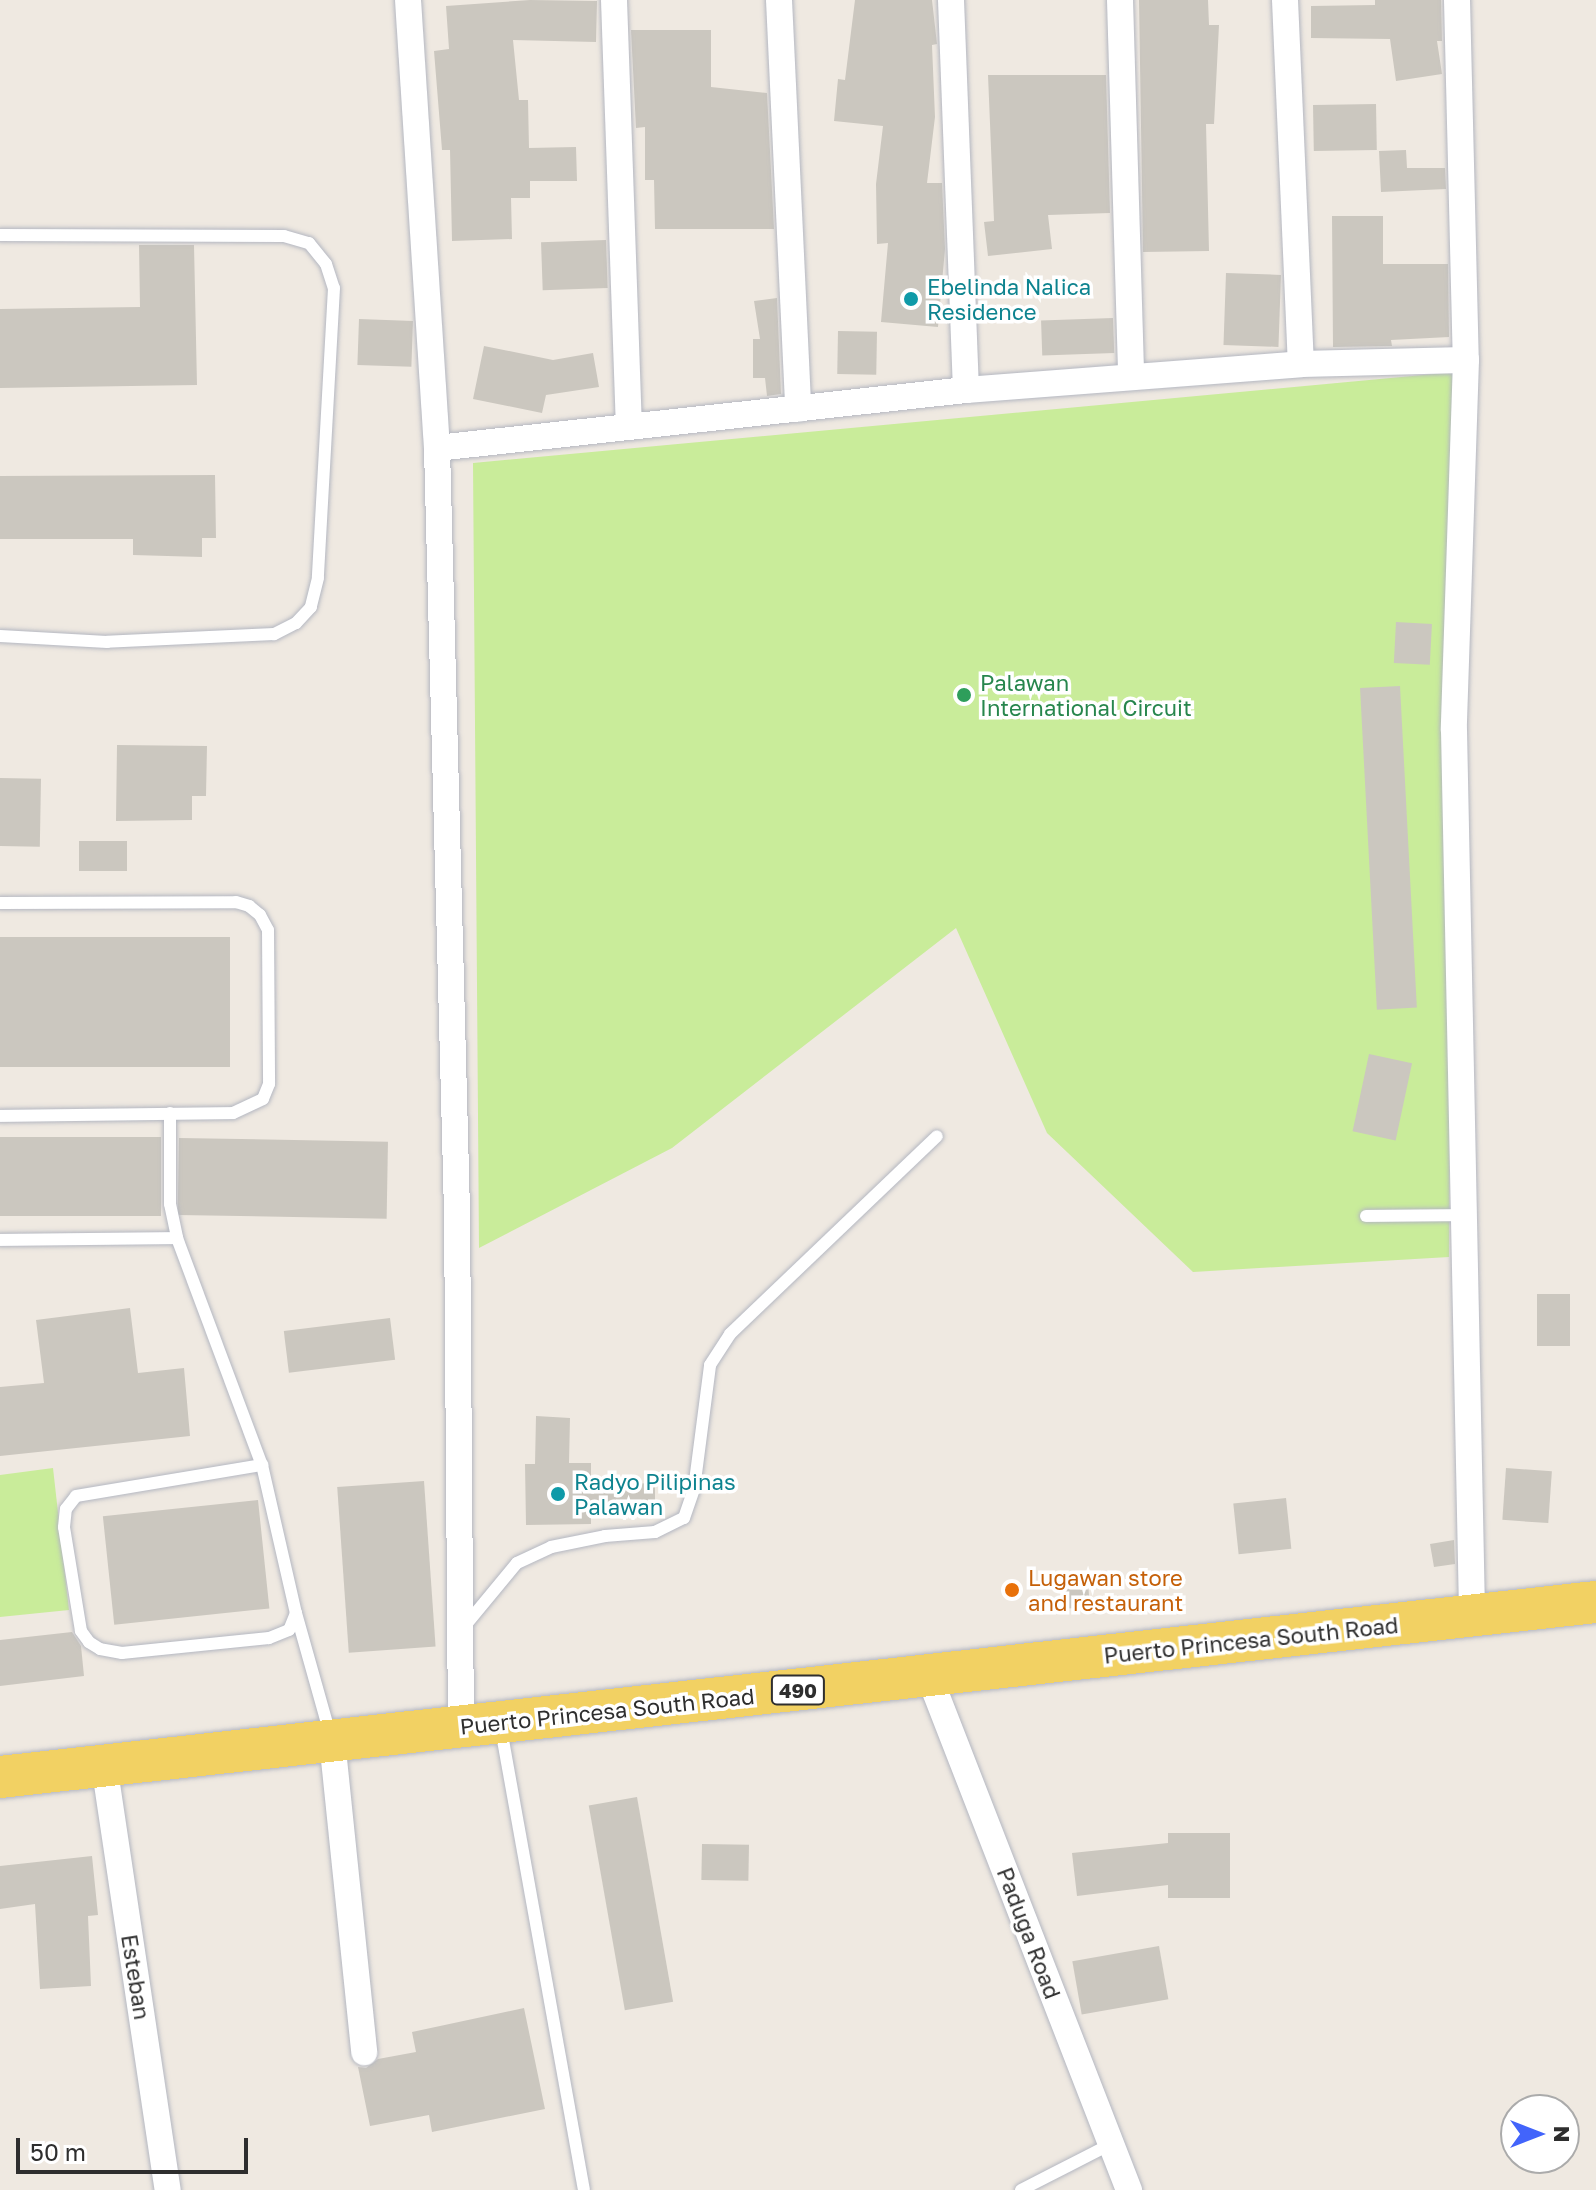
<!DOCTYPE html>
<style>
body{margin:0}
#map{position:relative;width:1596px;height:2190px;overflow:hidden;background:#efe9e1;font-family:"Golos Text",sans-serif}
div>[style]{position:absolute}
.pitch>*{inset:0;background:#c9ec9a}
.building>*{inset:0;background:#cbc7bf;transform-origin:0 0}
.roads{filter:drop-shadow(0 0 2px #b4b7c1) drop-shadow(0 0 2px #b4b7c1)}
.service>*{height:12px;margin:-6px;padding:0 6px;transform-origin:6px;border-radius:6px;background:#fff}
.minor>*{height:26px;margin:-13px;padding:0 13px;transform-origin:13px;border-radius:13px;background:#fff}
.primary>*{height:42px;margin:-21px;padding:0 21px;transform-origin:21px;border-radius:21px;background:#f2d163}
.dots>*{width:22px;height:22px;translate:-50% -50%;box-sizing:border-box;border:4px solid #fff;border-radius:50%}
span{translate:-50% -50%;white-space:nowrap;text-align:center;line-height:1.15;-webkit-text-stroke:7px #fff;paint-order:stroke}
.shield-label span{padding:2px 6px;background:#fff;border:2px solid;border-radius:6px;-webkit-text-stroke-width:0}
.shield-label{font-size:20px;color:#2e2e2e;font-weight:700}
.culture-label{font-size:22px;color:#0d838f}
.left{translate:0 -50%;text-align:left}
.leisure-label{font-size:22px;color:#27864d}
.food-label{font-size:22px;color:#c56008}
.street-label{font-size:22px;color:#2e2e2e}
.north{position:absolute;left:1500px;top:2094px;width:80px;height:80px;box-sizing:border-box;background:#fff;border:2px solid #ababab;border-radius:50%;rotate:90deg;font-size:22px;font-weight:700;line-height:32px;text-align:center;color:#2e2e2e}
.north::after{content:'';display:block;margin:auto;width:28px;height:36px;background:#4264fb;clip-path:polygon(50% 0,100% 100%,50% 72%,0 100%)}
.scale{position:absolute;left:16px;top:2138px;width:232px;height:36px;box-sizing:border-box;border:4px solid #2e2e2e;border-top:0;padding-left:10px;font-size:24px;line-height:28px;white-space:nowrap;color:#2e2e2e;-webkit-text-stroke:6px #fff;paint-order:stroke}
</style>
<div id="map">
<div class="pitch">
<i style="clip-path:polygon(1455px 372px,1449px 1257px,1193px 1272px,1047px 1133px,956px 928px,672px 1148px,479px 1248px,473px 463px)"></i>
<i style="clip-path:polygon(53px 1468px,69px 1610px,0 1617px,0 1475px)"></i>
</div>
<div class="building">
<i style="clip-path:polygon(530px 0,597px 1px,596px 42px,513px 40px,519px 100px,528px 100px,529px 148px,576px 147px,577px 181px,530px 181px,530px 198px,511px 198px,512px 239px,452px 241px,450px 150px,442px 150px,434px 51px,449px 49px,446px 6px)"></i>
<i style="clip-path:polygon(855px 0,932px 0,937px 44px,932px 45px,935px 117px,927px 183px,942px 183px,945px 249px,938px 327px,881px 322px,888px 243px,877px 244px,876px 184px,883px 126px,834px 121px,838px 79px,845px 80px)"></i>
<i style="clip-path:polygon(1139px 0,1208px 0,1209px 25px,1219px 25px,1214px 124px,1206px 124px,1209px 251px,1143px 252px)"></i>
<i style="clip-path:polygon(1375px 0,1441px 0,1442px 41px,1437px 41px,1442px 74px,1396px 81px,1390px 39px,1311px 38px,1311px 6px,1375px 5px)"></i>
<i style="clip-path:polygon(631px 30px,711px 30px,711px 87px,767px 93px,774px 229px,655px 229px,654px 180px,645px 180px,645px 127px,636px 128px)"></i>
<i style="clip-path:polygon(988px 75px,1106px 75px,1110px 213px,1048px 215px,1052px 249px,988px 256px,984px 222px,994px 221px)"></i>
<i style="left:1376px;top:104px;width:46px;height:63px;rotate:89deg"></i>
<i style="clip-path:polygon(1406px 150px,1407px 168px,1445px 168px,1446px 189px,1381px 192px,1379px 151px)"></i>
<i style="clip-path:polygon(1332px 216px,1383px 216px,1383px 264px,1448px 264px,1449px 337px,1391px 340px,1392px 346px,1333px 347px)"></i>
<i style="left:606px;top:240px;width:48px;height:65px;rotate:88deg"></i>
<i style="clip-path:polygon(139px 245px,194px 245px,197px 385px,0 388px,0 309px,140px 307px)"></i>
<i style="left:1226px;top:273px;width:55px;height:72px;rotate:2deg"></i>
<i style="clip-path:polygon(777px 298px,781px 394px,767px 396px,765px 378px,753px 378px,753px 339px,760px 339px,754px 301px)"></i>
<i style="left:1113px;top:318px;width:35px;height:72px;rotate:88deg"></i>
<i style="left:359px;top:319px;width:54px;height:46px;rotate:2deg"></i>
<i style="left:838px;top:331px;width:39px;height:43px;rotate:1deg"></i>
<i style="clip-path:polygon(484px 346px,553px 360px,593px 353px,599px 387px,546px 395px,542px 413px,473px 399px)"></i>
<i style="clip-path:polygon(215px 475px,216px 538px,202px 538px,202px 557px,133px 555px,133px 539px,0 539px,0 476px)"></i>
<i style="left:1396px;top:622px;width:36px;height:41px;rotate:3deg"></i>
<i style="left:1400px;top:686px;width:322px;height:40px;rotate:87deg"></i>
<i style="clip-path:polygon(117px 745px,207px 746px,206px 796px,192px 796px,192px 820px,116px 821px)"></i>
<i style="left:0;top:778px;width:41px;height:68px;rotate:1deg"></i>
<i style="left:79px;top:841px;width:48px;height:30px"></i>
<i style="left:0;top:937px;width:230px;height:130px"></i>
<i style="left:1369px;top:1054px;width:44px;height:79px;rotate:12deg"></i>
<i style="left:0;top:1137px;width:161px;height:79px"></i>
<i style="left:179px;top:1138px;width:209px;height:77px;rotate:1deg"></i>
<i style="left:1537px;top:1294px;width:33px;height:52px"></i>
<i style="clip-path:polygon(130px 1308px,138px 1373px,184px 1368px,190px 1436px,0 1456px,0 1387px,44px 1383px,36px 1320px)"></i>
<i style="left:390px;top:1318px;width:42px;height:107px;rotate:83deg"></i>
<i style="clip-path:polygon(536px 1416px,570px 1418px,569px 1463px,591px 1463px,591px 1485px,655px 1483px,655px 1513px,591px 1514px,591px 1524px,526px 1525px,525px 1464px,535px 1464px)"></i>
<i style="left:1506px;top:1468px;width:46px;height:52px;rotate:4deg"></i>
<i style="left:424px;top:1481px;width:166px;height:87px;rotate:86deg"></i>
<i style="left:1286px;top:1498px;width:51px;height:53px;rotate:84deg"></i>
<i style="left:258px;top:1500px;width:109px;height:156px;rotate:84deg"></i>
<i style="clip-path:polygon(1454px 1540px,1455px 1564px,1434px 1567px,1430px 1544px)"></i>
<i style="left:1088px;top:1581px;width:26px;height:25px;rotate:86deg"></i>
<i style="clip-path:polygon(72px 1632px,81px 1646px,84px 1676px,0 1686px,0 1640px)"></i>
<i style="left:637px;top:1797px;width:208px;height:49px;rotate:80deg"></i>
<i style="clip-path:polygon(1168px 1833px,1230px 1833px,1230px 1898px,1168px 1898px,1168px 1885px,1077px 1896px,1072px 1853px,1168px 1843px)"></i>
<i style="left:702px;top:1844px;width:47px;height:36px;rotate:1deg"></i>
<i style="clip-path:polygon(92px 1856px,98px 1915px,88px 1916px,91px 1986px,40px 1989px,35px 1904px,0 1909px,0 1866px)"></i>
<i style="left:1159px;top:1946px;width:54px;height:88px;rotate:80deg"></i>
<i style="clip-path:polygon(524px 2008px,545px 2109px,432px 2132px,429px 2115px,370px 2126px,358px 2067px,366px 2068px,378px 2059px,416px 2052px,412px 2032px)"></i>
</div>
<div class="roads">
<div class="service">
<i style="left:0;top:235px;width:284px;rotate:0.2deg"></i>
<i style="left:284px;top:236px;width:26px;rotate:16deg"></i>
<i style="left:309px;top:243px;width:27px;rotate:51deg"></i>
<i style="left:326px;top:264px;width:25px;rotate:72deg"></i>
<i style="left:334px;top:288px;width:290px;rotate:93.2deg"></i>
<i style="left:318px;top:578px;width:30px;rotate:104deg"></i>
<i style="left:311px;top:607px;width:22px;rotate:133deg"></i>
<i style="left:296px;top:623px;width:25px;rotate:153deg"></i>
<i style="left:274px;top:634px;width:167px;rotate:177.3deg"></i>
<i style="left:107px;top:642px;width:107px;rotate:-176.8deg"></i>
<i style="left:0;top:903px;width:236px;rotate:-0.2deg"></i>
<i style="left:236px;top:902px;width:14px;rotate:17deg"></i>
<i style="left:249px;top:906px;width:14px;rotate:39deg"></i>
<i style="left:260px;top:915px;width:17px;rotate:62deg"></i>
<i style="left:268px;top:930px;width:154px;rotate:89.6deg"></i>
<i style="left:269px;top:1084px;width:16px;rotate:112deg"></i>
<i style="left:263px;top:1099px;width:33px;rotate:155deg"></i>
<i style="left:233px;top:1113px;width:233px;rotate:179.3deg"></i>
<i style="left:170px;top:1113px;width:91px;rotate:90deg"></i>
<i style="left:170px;top:1204px;width:35px;rotate:78deg"></i>
<i style="left:177px;top:1238px;width:242px;rotate:69.5deg"></i>
<i style="left:262px;top:1465px;width:152px;rotate:77.1deg"></i>
<i style="left:296px;top:1613px;width:18px;rotate:112deg"></i>
<i style="left:289px;top:1630px;width:22px;rotate:158deg"></i>
<i style="left:269px;top:1638px;width:148px;rotate:174.2deg"></i>
<i style="left:122px;top:1653px;width:22px;rotate:-170deg"></i>
<i style="left:100px;top:1649px;width:13px;rotate:-148deg"></i>
<i style="left:89px;top:1642px;width:14px;rotate:-126deg"></i>
<i style="left:81px;top:1631px;width:105px;rotate:-99.3deg"></i>
<i style="left:64px;top:1527px;width:18px;rotate:-84deg"></i>
<i style="left:66px;top:1509px;width:16px;rotate:-52deg"></i>
<i style="left:76px;top:1496px;width:189px;rotate:-9.5deg"></i>
<i style="left:1366px;top:1216px;width:101px;rotate:-0.6deg"></i>
<i style="left:0;top:1240px;width:177px;rotate:-0.6deg"></i>
<i style="left:296px;top:1613px;width:126px;rotate:74.3deg"></i>
<i style="left:464px;top:1627px;width:83px;rotate:-50.4deg"></i>
<i style="left:517px;top:1563px;width:38px;rotate:-25deg"></i>
<i style="left:551px;top:1547px;width:55px;rotate:-11.5deg"></i>
<i style="left:605px;top:1536px;width:50px;rotate:-4.6deg"></i>
<i style="left:655px;top:1532px;width:32px;rotate:-26deg"></i>
<i style="left:684px;top:1518px;width:31px;rotate:-71deg"></i>
<i style="left:694px;top:1489px;width:125px;rotate:-82.6deg"></i>
<i style="left:710px;top:1365px;width:37px;rotate:-57deg"></i>
<i style="left:730px;top:1334px;width:286px;rotate:-43.7deg"></i>
<i style="left:501px;top:1729px;width:468px;rotate:79.8deg"></i>
<i style="left:1021px;top:2190px;width:101px;rotate:-27.1deg"></i>
</div>
<div class="minor">
<i style="left:408px;top:0;width:449px;rotate:86.3deg"></i>
<i style="left:437px;top:448px;width:762px;rotate:88.5deg"></i>
<i style="left:457px;top:1210px;width:517px;rotate:89.56deg"></i>
<i style="left:614px;top:0;width:424px;rotate:88deg"></i>
<i style="left:779px;top:0;width:409px;rotate:87.3deg"></i>
<i style="left:951px;top:0;width:390px;rotate:87.8deg"></i>
<i style="left:1120px;top:0;width:376px;rotate:88.3deg"></i>
<i style="left:1285px;top:0;width:364px;rotate:87.5deg"></i>
<i style="left:1457px;top:0;width:360px;rotate:88.6deg"></i>
<i style="left:1466px;top:360px;width:370px;rotate:91.9deg"></i>
<i style="left:1454px;top:730px;width:885px;rotate:88.83deg"></i>
<i style="left:437px;top:448px;width:532px;rotate:-6.26deg"></i>
<i style="left:966px;top:390px;width:336px;rotate:-4.4deg"></i>
<i style="left:1301px;top:364px;width:165px;rotate:-1.4deg"></i>
<i style="left:929px;top:1676px;width:552px;rotate:68.74deg"></i>
<i style="left:332px;top:1740px;width:314px;rotate:84.1deg"></i>
<i style="left:104px;top:1764px;width:431px;rotate:81.5deg"></i>
</div>
<div class="primary">
<i style="left:0;top:1777px;width:1606px;rotate:-6.26deg"></i>
</div>
</div>
<div class="dots">
<i style="left:911px;top:299px;background:#0f9aa8"></i>
<i style="left:964px;top:695px;background:#2e9e5b"></i>
<i style="left:558px;top:1494px;background:#0f9aa8"></i>
<i style="left:1012px;top:1590px;background:#e8710a"></i>
</div>
<div class="shield-label">
<span style="left:798px;top:1690px">490</span>
</div>
<div class="culture-label">
<span class="left" style="left:927px;top:299px">Ebelinda Nalica<br>Residence</span>
<span class="left" style="left:574px;top:1494px">Radyo Pilipinas<br>Palawan</span>
</div>
<div class="leisure-label">
<span class="left" style="left:980px;top:695px">Palawan<br>International Circuit</span>
</div>
<div class="food-label">
<span class="left" style="left:1028px;top:1590px">Lugawan store<br>and restaurant</span>
</div>
<div class="street-label">
<span style="left:1251px;top:1640px;rotate:-6deg">Puerto Princesa South Road</span>
<span style="left:607px;top:1711px;rotate:-6deg">Puerto Princesa South Road</span>
<span style="left:1029px;top:1933px;rotate:69deg">Paduga Road</span>
<span style="left:136px;top:1977px;rotate:81deg">Esteban</span>
</div>
<div class="north">N</div>
<div class="scale">50 m</div>
</div>
